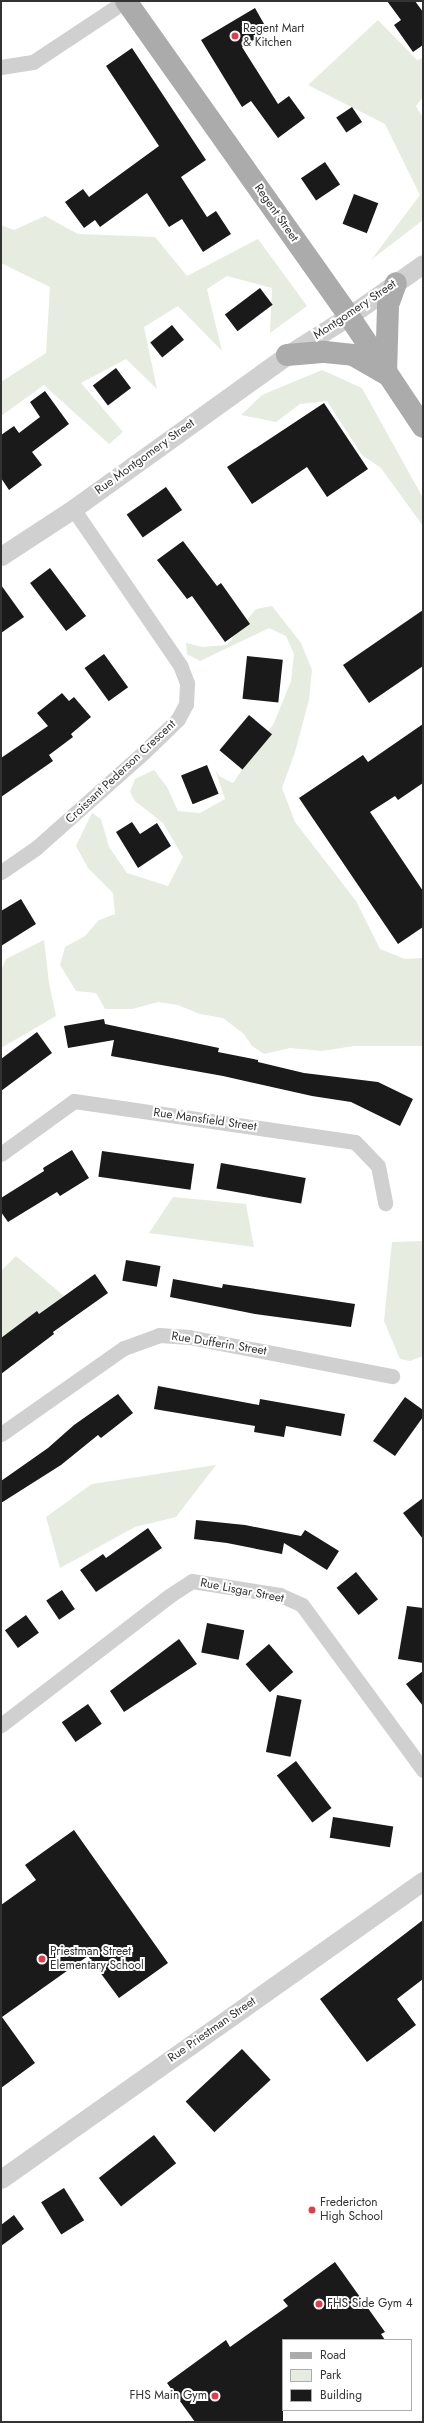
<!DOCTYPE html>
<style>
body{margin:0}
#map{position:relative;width:424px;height:2423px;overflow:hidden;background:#fff;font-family:Jost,sans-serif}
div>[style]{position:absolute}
.green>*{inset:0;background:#e6ecdf}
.building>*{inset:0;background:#1a1a1a;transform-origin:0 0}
.minor>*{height:15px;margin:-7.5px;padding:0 7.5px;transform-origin:7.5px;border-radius:7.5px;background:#d0d0d0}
.tertiary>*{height:19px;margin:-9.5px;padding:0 9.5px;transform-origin:9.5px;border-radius:9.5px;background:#d0d0d0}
.primary>*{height:22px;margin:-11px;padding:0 11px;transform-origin:11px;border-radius:11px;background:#ababab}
.dots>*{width:11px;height:11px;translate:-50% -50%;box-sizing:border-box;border:2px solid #fff;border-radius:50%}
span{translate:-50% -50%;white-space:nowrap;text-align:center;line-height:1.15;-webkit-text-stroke:4px #fff;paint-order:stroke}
.poi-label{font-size:12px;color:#333}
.left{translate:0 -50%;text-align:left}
.right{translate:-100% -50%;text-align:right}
.street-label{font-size:12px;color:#333}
.frame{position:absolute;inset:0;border:2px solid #333;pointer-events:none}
.legend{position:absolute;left:282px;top:2339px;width:130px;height:72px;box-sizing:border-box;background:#fff;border:1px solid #adadad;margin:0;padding:5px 7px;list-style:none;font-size:12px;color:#333}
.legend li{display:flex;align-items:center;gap:8px;height:20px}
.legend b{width:20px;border:1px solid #adadad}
</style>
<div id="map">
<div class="green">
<i style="clip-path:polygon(378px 20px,417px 60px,423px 58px,423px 97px,416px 106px,423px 118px,423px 220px,371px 260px,420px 195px,385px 124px,308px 85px)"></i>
<i style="clip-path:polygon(45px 216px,78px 234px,155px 237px,187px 276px,258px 239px,307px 306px,270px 333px,272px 288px,227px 276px,207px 289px,222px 351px,178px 306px,144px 327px,157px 389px,126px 359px,81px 383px,123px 432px,109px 444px,44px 385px,1px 416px,1px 382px,46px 353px,50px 287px,1px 263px,1px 225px,14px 230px)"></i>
<i style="clip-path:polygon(322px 370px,362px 388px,423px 498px,423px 526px,381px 468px,362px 455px,327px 401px,300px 404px,276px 422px,241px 415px,262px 395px)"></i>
<i style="clip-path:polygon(272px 606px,301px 643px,312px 670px,309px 700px,295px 752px,282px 788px,295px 822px,356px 901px,380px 949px,405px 959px,423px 958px,423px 1046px,354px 1046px,322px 1051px,290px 1048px,264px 1054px,252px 1046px,244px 1034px,223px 1018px,200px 1014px,178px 1005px,158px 1002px,132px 1009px,105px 1009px,96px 993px,76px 991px,60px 965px,65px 947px,85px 936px,99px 920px,115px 914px,113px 893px,88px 868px,76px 846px,92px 813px,101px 819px,109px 847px,127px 873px,168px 886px,183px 857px,163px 823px,135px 801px,130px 792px,135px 779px,154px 770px,167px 787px,178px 811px,200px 813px,225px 799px,215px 769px,219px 776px,233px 783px,274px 723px,291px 681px,294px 654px,286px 636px,269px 628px,200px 661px,187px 654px,186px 643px,203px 647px,227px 645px,256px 609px)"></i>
<i style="clip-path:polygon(44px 940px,49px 983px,56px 1016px,1px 1048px,1px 970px,6px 959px)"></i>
<i style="clip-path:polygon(173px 1197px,246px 1204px,254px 1247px,149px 1233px)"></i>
<i style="clip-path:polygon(423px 1241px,423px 1356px,410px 1361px,400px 1359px,384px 1321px,392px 1242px)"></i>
<i style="clip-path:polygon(16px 1256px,64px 1296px,1px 1342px,1px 1271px)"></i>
<i style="clip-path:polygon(216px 1465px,176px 1517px,135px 1527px,60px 1568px,46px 1517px,92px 1484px)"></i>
</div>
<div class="building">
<i style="clip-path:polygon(387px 1px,415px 1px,423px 12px,423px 45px,413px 52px,394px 25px,401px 20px)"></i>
<i style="clip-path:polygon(255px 8px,268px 31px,242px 47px,278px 104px,289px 96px,305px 118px,278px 138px,251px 101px,242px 107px,201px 40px)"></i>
<i style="clip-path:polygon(132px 48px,206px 160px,181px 177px,207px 217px,216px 211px,231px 234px,203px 252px,182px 219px,169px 227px,147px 193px,100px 227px,95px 220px,84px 228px,65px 202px,83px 189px,89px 197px,159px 146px,106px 66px)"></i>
<i style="left:352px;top:107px;width:18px;height:19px;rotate:56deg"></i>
<i style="left:325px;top:162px;width:27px;height:29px;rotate:56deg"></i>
<i style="left:354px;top:194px;width:26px;height:32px;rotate:21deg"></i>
<i style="left:260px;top:288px;width:21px;height:44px;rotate:53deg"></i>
<i style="left:172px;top:325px;width:19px;height:28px;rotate:51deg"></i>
<i style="left:116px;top:368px;width:25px;height:29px;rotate:53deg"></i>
<i style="clip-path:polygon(45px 391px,69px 424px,32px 452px,42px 465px,9px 490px,1px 478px,1px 435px,14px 426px,19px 433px,40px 417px,30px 402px)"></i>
<i style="clip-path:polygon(324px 403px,368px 469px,327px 497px,307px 467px,252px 504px,227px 467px)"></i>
<i style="left:166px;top:487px;width:28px;height:48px;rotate:55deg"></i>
<i style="clip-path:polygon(183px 541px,217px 586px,221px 583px,250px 624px,225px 642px,192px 596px,187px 599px,157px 560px)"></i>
<i style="left:50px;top:568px;width:60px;height:25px;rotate:53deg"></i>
<i style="clip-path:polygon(1px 585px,24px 617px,1px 633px)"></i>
<i style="clip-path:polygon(423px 610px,423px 666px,369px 703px,343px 665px)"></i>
<i style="left:104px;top:654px;width:41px;height:24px;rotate:54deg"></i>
<i style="left:247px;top:656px;width:36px;height:43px;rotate:6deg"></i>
<i style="clip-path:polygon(62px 693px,69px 701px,74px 697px,91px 717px,71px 734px,73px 737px,49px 755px,53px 761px,1px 797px,1px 758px,48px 726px,37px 713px)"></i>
<i style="left:249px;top:715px;width:30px;height:46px;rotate:40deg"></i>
<i style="clip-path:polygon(423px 724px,423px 783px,398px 800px,395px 796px,370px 812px,423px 891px,423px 927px,398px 944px,299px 798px,363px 755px,368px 762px)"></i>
<i style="left:207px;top:765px;width:31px;height:28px;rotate:68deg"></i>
<i style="clip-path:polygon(132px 822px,140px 834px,157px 823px,171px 846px,138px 868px,116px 832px)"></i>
<i style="clip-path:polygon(21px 899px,36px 924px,1px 946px,1px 911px)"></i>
<i style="clip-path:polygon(104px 1019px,105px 1024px,219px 1048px,218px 1052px,258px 1060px,258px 1062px,304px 1073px,378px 1082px,413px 1099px,400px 1126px,351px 1102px,312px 1096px,223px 1076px,111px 1056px,114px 1040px,68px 1048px,64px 1026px)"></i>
<i style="clip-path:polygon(37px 1032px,52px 1053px,1px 1091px,1px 1059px)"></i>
<i style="clip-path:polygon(72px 1150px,89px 1178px,60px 1196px,57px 1192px,8px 1222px,1px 1212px,1px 1198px,44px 1171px,43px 1168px)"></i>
<i style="left:102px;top:1151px;width:93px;height:26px;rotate:8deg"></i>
<i style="left:221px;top:1163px;width:86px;height:26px;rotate:10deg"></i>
<i style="left:126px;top:1260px;width:35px;height:21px;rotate:10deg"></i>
<i style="clip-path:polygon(95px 1274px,108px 1293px,53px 1332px,54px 1334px,1px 1374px,1px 1338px,37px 1311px,39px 1314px)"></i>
<i style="clip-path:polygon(173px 1279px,222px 1288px,223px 1284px,355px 1304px,351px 1327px,255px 1314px,170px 1297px)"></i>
<i style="clip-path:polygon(158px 1386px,259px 1405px,260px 1399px,345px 1414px,341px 1436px,286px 1426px,284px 1437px,254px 1432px,255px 1426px,154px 1409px)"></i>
<i style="clip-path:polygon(118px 1394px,133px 1413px,101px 1438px,98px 1435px,61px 1465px,1px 1503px,1px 1481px,48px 1448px,74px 1425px)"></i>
<i style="clip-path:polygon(405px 1397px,423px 1410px,423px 1417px,395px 1456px,373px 1441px)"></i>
<i style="clip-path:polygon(423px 1498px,423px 1539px,403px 1513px)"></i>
<i style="clip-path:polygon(196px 1520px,245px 1525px,301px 1536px,305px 1530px,339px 1551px,327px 1570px,284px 1543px,282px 1554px,227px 1543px,194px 1539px)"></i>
<i style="clip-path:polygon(148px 1528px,162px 1548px,96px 1592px,80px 1570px,103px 1554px,106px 1558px)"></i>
<i style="left:356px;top:1572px;width:35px;height:25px;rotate:51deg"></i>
<i style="left:62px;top:1590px;width:23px;height:19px;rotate:56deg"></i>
<i style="clip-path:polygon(407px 1606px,423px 1608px,423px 1663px,398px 1659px)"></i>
<i style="left:26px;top:1615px;width:22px;height:26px;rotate:54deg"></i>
<i style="left:207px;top:1623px;width:38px;height:30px;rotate:11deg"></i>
<i style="clip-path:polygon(179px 1639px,197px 1664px,124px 1712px,110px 1691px)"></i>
<i style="left:269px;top:1644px;width:37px;height:31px;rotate:49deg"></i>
<i style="clip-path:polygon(423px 1671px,423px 1706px,406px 1684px)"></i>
<i style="left:277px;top:1695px;width:25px;height:58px;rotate:11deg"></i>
<i style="left:88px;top:1704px;width:24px;height:32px;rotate:55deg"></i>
<i style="left:296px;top:1761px;width:59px;height:24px;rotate:53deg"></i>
<i style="left:333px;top:1817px;width:61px;height:21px;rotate:9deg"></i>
<i style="clip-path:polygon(74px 1830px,168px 1963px,119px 1998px,88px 1956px,2px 2017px,35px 2063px,1px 2088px,1px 1905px,36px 1880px,25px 1865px)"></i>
<i style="clip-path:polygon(423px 1920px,423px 1979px,397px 1999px,416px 2025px,367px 2062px,320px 1999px)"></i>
<i style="left:242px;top:2049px;width:42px;height:77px;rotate:47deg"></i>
<i style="left:154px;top:2135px;width:36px;height:70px;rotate:52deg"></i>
<i style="left:64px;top:2188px;width:38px;height:27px;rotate:58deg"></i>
<i style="clip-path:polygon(14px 2215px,24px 2229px,1px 2246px,1px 2225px)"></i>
<i style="clip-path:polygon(335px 2262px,385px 2332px,381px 2334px,385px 2340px,283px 2340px,283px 2422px,195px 2422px,167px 2383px,226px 2340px,230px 2347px,288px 2306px,283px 2300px)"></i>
</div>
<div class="minor">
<i style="left:1px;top:67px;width:32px;rotate:-9deg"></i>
<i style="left:33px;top:62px;width:110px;rotate:-33.5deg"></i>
<i style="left:1px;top:872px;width:42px;rotate:-34.4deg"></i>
<i style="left:36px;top:848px;width:144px;rotate:-41.6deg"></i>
<i style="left:144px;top:752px;width:47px;rotate:-44.1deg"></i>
<i style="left:178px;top:719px;width:17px;rotate:-62deg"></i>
<i style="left:186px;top:704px;width:21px;rotate:-87deg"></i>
<i style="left:187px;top:683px;width:19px;rotate:-111deg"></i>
<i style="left:180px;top:665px;width:189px;rotate:-124.4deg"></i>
<i style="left:1px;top:1154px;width:90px;rotate:-36deg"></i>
<i style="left:74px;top:1101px;width:284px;rotate:8.3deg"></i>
<i style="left:355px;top:1142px;width:33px;rotate:46deg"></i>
<i style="left:378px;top:1166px;width:38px;rotate:79deg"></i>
<i style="left:1px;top:1434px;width:150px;rotate:-35deg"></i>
<i style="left:124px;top:1348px;width:37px;rotate:-20deg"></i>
<i style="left:159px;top:1335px;width:30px;rotate:4deg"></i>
<i style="left:189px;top:1337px;width:207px;rotate:10.9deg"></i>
<i style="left:1px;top:1725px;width:212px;rotate:-37.5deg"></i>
<i style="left:169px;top:1596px;width:27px;rotate:-33deg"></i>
<i style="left:192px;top:1581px;width:89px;rotate:9deg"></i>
<i style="left:280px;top:1595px;width:24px;rotate:24deg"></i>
<i style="left:302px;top:1605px;width:205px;rotate:53.7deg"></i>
</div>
<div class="tertiary">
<i style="left:1px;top:556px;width:86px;rotate:-33.1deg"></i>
<i style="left:73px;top:509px;width:264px;rotate:-35.7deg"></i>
<i style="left:287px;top:355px;width:73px;rotate:-32.2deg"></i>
<i style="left:349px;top:316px;width:90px;rotate:-35.1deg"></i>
<i style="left:1px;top:2179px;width:517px;rotate:-35.23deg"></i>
</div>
<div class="primary">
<i style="left:126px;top:1px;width:386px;rotate:54.7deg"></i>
<i style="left:349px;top:316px;width:133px;rotate:56.3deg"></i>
<i style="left:287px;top:355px;width:38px;rotate:-5deg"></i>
<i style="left:325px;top:352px;width:28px;rotate:6deg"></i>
<i style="left:353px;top:355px;width:34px;rotate:30deg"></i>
<i style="left:386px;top:374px;width:69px;rotate:-88.3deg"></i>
<i style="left:388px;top:305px;width:23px;rotate:-70deg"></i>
</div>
<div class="dots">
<i style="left:235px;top:36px;background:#e33c49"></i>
<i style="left:42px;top:1959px;background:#e33c49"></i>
<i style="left:312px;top:2210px;background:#e33c49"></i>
<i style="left:319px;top:2304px;background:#e33c49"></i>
<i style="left:215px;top:2396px;background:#e33c49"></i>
</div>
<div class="poi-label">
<span class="left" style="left:243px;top:36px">Regent Mart<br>&amp; Kitchen</span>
<span class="left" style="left:50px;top:1959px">Priestman Street<br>Elementary School</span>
<span class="left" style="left:320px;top:2210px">Fredericton<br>High School</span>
<span class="left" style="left:327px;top:2304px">FHS Side Gym 4</span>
<span class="right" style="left:207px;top:2396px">FHS Main Gym</span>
</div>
<div class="street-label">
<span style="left:276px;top:213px;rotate:55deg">Regent Street</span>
<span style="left:355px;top:310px;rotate:-34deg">Montgomery Street</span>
<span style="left:145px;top:457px;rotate:-36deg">Rue Montgomery Street</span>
<span style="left:121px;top:772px;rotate:-43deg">Croissant Pederson Crescent</span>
<span style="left:205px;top:1120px;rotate:8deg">Rue Mansfield Street</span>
<span style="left:219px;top:1344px;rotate:9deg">Rue Dufferin Street</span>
<span style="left:242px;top:1591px;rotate:11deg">Rue Lisgar Street</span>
<span style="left:212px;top:2030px;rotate:-35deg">Rue Priestman Street</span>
</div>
<div class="frame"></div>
<ul class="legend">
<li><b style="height:5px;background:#ababab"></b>Road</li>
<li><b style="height:11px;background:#e6ecdf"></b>Park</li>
<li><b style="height:11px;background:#1a1a1a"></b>Building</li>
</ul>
</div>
